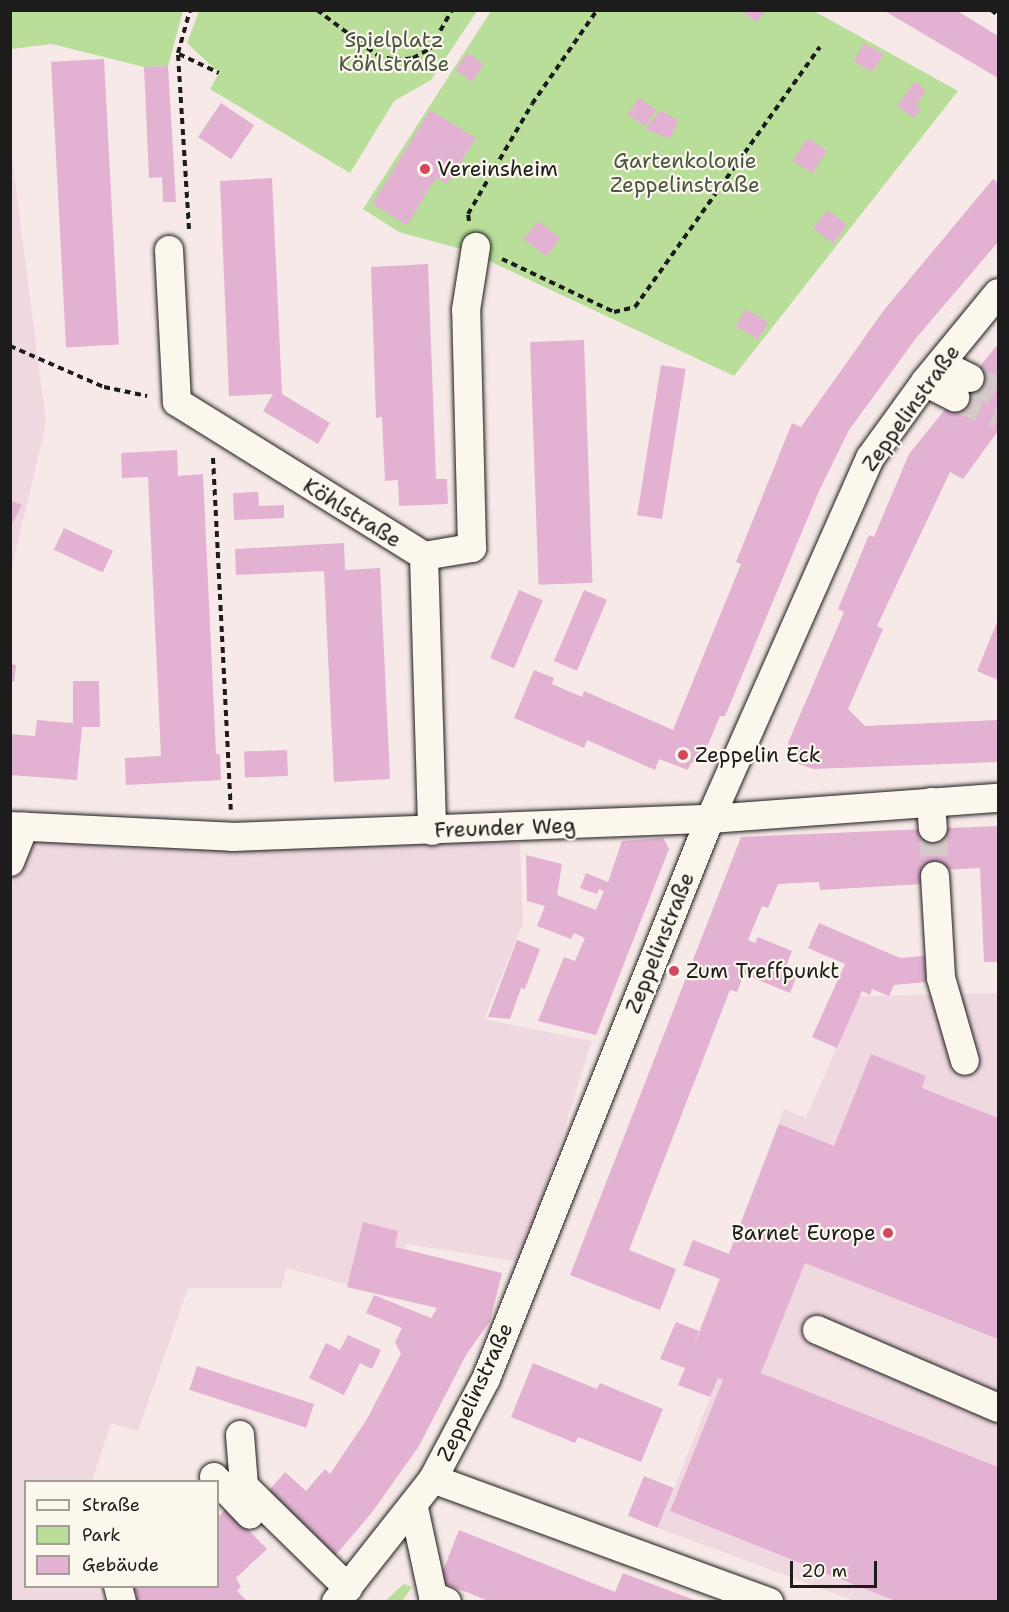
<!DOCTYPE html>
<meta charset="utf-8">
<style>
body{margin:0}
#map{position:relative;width:1009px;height:1612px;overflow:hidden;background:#f6e9e7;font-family:"Shantell Sans",sans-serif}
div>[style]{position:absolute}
.built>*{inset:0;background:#f0d8e1}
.green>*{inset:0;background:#b8de9a}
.building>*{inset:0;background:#e3b2d2;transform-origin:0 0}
.minor-tunnel>*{height:28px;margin-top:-14px;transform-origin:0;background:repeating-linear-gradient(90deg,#d5cac9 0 28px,transparent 0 42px)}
.path>*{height:4px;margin-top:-2px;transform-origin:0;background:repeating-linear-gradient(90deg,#1c1c1c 0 6px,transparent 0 10.5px)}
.roads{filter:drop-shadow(0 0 2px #1c1c1c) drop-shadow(0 0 2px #1c1c1c)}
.minor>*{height:28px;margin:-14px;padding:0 14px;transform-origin:14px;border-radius:14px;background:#fbf7ec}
.dots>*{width:16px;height:16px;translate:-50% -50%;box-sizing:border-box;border:3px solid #fbf7ec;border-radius:50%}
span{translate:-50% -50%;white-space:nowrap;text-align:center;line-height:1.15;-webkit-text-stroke:4.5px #fbf7ec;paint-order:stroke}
.park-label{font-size:21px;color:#4b5642}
.poi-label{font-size:21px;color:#1c1c1c}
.left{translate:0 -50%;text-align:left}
.right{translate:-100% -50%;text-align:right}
.street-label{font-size:21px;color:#1c1c1c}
.frame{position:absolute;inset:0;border:12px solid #1c1c1c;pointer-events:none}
.legend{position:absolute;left:24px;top:1480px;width:195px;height:108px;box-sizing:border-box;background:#fbf7ec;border:2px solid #a29f99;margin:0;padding:8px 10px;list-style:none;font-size:18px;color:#1c1c1c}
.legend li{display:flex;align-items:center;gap:12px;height:30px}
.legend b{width:30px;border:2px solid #a29f99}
.scale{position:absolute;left:790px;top:1561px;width:87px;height:27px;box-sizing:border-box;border:3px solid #1c1c1c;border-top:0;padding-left:8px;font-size:18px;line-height:21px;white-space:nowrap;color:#1c1c1c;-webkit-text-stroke:4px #fbf7ec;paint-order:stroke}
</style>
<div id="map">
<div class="built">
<i style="clip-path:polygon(10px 142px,46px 423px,11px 571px,10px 571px)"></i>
<i style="clip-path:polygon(11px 833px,520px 843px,523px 923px,484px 1019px,592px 1041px,522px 1262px,406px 1244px,399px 1299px,287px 1268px,281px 1288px,188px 1288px,138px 1431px,111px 1423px,92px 1481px,26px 1482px,26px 1586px,97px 1587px,102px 1601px,11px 1602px)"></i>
<i style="clip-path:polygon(998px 993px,998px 1601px,855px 1601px,658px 1528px,718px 1378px,686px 1365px,784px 1109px,806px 1118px,859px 996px)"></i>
</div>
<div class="green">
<i style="clip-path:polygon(10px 11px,11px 10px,183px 11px,168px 66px,144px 67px,52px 44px,11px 49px)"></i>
<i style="clip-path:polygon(199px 11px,199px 10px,477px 11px,431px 80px,394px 101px,350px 173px,210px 89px,219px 73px,187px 43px)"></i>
<i style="clip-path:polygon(491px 11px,814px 11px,958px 91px,734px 376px,468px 251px,399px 232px,363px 209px)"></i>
<i style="clip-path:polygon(404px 1584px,412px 1587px,402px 1601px,385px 1601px)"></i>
</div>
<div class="building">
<i style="clip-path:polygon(740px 10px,766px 10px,757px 22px)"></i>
<i style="clip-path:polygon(883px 10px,956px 10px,998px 36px,998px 78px)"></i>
<i style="left:864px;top:43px;width:22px;height:21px;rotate:30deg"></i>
<i style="left:467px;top:53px;width:20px;height:21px;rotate:33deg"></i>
<i style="left:104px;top:59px;width:286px;height:53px;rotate:87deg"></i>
<i style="clip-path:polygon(168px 66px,176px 202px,163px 202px,162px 177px,149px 178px,144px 67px)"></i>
<i style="clip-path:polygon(914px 82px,926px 90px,916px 105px,921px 108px,914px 118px,897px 106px)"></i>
<i style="left:639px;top:98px;width:21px;height:20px;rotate:35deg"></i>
<i style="left:221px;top:103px;width:40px;height:41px;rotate:34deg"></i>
<i style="clip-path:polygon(430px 110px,476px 138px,447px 184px,436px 178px,407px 225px,372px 204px)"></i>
<i style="clip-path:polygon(660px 110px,678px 120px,670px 139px,645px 129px)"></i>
<i style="left:808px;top:138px;width:23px;height:27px;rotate:34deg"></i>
<i style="clip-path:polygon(272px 178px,282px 394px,330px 423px,318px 444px,263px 411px,273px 394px,229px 396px,220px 181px)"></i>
<i style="clip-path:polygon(993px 179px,998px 183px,998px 242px,917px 337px,849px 430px,819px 491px,725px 716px,720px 716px,701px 761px,691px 763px,688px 770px,659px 759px,655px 770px,587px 740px,584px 748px,514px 718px,534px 670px,554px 678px,552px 684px,582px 697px,584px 691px,673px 730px,741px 564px,736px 562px,792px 423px,801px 427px,884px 310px)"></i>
<i style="left:827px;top:210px;width:25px;height:23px;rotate:37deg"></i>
<i style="left:538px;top:221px;width:28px;height:23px;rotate:38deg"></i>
<i style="clip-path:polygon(428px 264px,436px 479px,447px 479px,448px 504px,399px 506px,398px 480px,385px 481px,382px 417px,376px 418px,371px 267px)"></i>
<i style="left:746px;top:309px;width:26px;height:20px;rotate:31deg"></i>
<i style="left:584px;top:340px;width:243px;height:54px;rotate:88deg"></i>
<i style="clip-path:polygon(998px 344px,998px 431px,963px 479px,950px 472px,877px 626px,883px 629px,848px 709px,865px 726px,998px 720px,998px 762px,813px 769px,796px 763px,788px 743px,844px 612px,838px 609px,869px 535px,874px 537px,909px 454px)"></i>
<i style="left:661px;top:365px;width:25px;height:152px;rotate:9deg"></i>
<i style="clip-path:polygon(177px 450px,178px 476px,203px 474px,216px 754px,220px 754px,221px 780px,126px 785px,125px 758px,161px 756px,148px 477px,122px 478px,121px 453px)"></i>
<i style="clip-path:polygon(258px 492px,259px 506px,284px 505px,284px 518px,234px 520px,233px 493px)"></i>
<i style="clip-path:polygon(10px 500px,22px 505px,10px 528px)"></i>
<i style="left:64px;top:528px;width:54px;height:24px;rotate:25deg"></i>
<i style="clip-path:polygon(344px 543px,345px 570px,380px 568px,390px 779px,334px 782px,324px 571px,236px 575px,235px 549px)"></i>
<i style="left:519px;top:590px;width:26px;height:74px;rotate:23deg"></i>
<i style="left:584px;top:590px;width:25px;height:77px;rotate:23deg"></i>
<i style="clip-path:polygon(998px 620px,998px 680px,977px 671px)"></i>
<i style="clip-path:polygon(10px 664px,16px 665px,14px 682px,10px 681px)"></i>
<i style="clip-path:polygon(73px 681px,99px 681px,100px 727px,82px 727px,77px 780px,10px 775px,10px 734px,35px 736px,37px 720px,73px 723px)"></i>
<i style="left:287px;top:750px;width:26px;height:43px;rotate:88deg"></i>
<i style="clip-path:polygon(998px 826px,998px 962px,984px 962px,980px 868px,942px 870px,923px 884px,820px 890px,819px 882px,778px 884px,768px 908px,762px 906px,748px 940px,755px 943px,758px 937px,792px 951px,785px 969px,797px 975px,790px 993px,744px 974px,737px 992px,730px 990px,629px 1250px,676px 1269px,660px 1310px,570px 1275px,741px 837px)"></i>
<i style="clip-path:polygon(663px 838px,669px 849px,596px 1035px,538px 1021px,564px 957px,575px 961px,585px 938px,574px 933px,571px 939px,537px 926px,545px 906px,527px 901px,526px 855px,562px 864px,557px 895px,596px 910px,604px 891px,599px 889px,597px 894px,580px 888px,586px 873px,608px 882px,622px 841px)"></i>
<i style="clip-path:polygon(819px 923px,900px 958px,924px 956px,926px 982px,894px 985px,889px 996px,872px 989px,870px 995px,862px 991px,837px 1048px,812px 1037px,845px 964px,808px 948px)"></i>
<i style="clip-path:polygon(517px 940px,540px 949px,525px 989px,521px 988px,510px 1019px,488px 1017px)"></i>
<i style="clip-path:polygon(871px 1054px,926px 1076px,922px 1088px,998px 1118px,998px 1339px,805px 1263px,761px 1373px,998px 1467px,998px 1602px,898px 1602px,670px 1511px,723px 1380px,718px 1378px,710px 1397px,678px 1385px,685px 1368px,660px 1359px,676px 1322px,699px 1331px,689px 1359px,720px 1279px,683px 1265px,693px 1240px,729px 1254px,779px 1124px,834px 1146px)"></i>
<i style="clip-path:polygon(363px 1222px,398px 1231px,395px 1247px,502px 1273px,490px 1321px,466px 1355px,419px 1446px,373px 1511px,335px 1556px,265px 1495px,285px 1472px,306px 1491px,325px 1469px,330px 1474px,367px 1419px,401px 1354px,395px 1342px,402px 1328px,366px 1313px,374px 1295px,431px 1318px,437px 1308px,347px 1287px)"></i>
<i style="clip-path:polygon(348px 1335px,381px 1350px,372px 1369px,360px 1363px,344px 1395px,309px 1378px,326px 1343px,340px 1350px)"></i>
<i style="clip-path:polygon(533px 1363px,597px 1389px,600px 1383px,663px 1409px,641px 1462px,578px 1437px,575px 1443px,511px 1417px)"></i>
<i style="left:197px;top:1366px;width:123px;height:25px;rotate:18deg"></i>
<i style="left:644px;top:1476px;width:32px;height:43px;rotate:22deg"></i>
<i style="clip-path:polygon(227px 1508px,267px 1549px,236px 1578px,241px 1587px,237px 1591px,248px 1602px,135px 1602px,137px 1595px,131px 1587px,218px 1587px,218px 1517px)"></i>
<i style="clip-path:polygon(459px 1530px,615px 1592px,623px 1573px,697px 1601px,491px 1602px,439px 1581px)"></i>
</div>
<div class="minor-tunnel">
<i style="left:970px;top:378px;width:31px;rotate:27deg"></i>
<i style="left:955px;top:397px;width:47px;rotate:22.7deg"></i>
<i style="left:933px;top:828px;width:48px;rotate:87.6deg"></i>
</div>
<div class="path">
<i style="left:317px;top:10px;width:75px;rotate:36.9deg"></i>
<i style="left:377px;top:55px;width:19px;rotate:16deg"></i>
<i style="left:395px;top:60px;width:18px;rotate:-6deg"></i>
<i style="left:413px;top:58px;width:19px;rotate:-28deg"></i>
<i style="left:430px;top:49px;width:45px;rotate:-60.6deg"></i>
<i style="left:991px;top:10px;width:9px;rotate:36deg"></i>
<i style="left:179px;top:54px;width:44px;rotate:25.4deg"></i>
<i style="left:469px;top:221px;width:7px;rotate:-98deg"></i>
<i style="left:468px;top:214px;width:127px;rotate:-59.8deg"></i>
<i style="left:532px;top:104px;width:114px;rotate:-55.3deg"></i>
<i style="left:189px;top:229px;width:176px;rotate:-93.6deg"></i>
<i style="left:178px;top:53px;width:45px;rotate:-74.4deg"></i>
<i style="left:502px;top:259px;width:124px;rotate:25.3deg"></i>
<i style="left:614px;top:312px;width:22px;rotate:-13deg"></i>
<i style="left:635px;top:307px;width:319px;rotate:-54.6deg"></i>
<i style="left:10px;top:346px;width:103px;rotate:23.6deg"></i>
<i style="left:104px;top:387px;width:44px;rotate:11.8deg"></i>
<i style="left:213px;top:458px;width:352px;rotate:87.1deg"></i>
</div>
<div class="roads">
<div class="minor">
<i style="left:169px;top:250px;width:152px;rotate:87deg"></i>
<i style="left:177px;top:402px;width:291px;rotate:31.9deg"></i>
<i style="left:424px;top:556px;width:275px;rotate:88.3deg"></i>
<i style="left:941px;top:364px;width:32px;rotate:26deg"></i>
<i style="left:925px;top:382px;width:34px;rotate:27deg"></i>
<i style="left:424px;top:556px;width:49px;rotate:-9.5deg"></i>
<i style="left:472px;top:548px;width:238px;rotate:-91.4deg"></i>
<i style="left:466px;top:310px;width:64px;rotate:-81deg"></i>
<i style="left:931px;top:802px;width:26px;rotate:86deg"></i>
<i style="left:10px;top:826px;width:222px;rotate:2.8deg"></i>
<i style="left:232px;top:837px;width:478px;rotate:-2.2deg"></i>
<i style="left:710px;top:819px;width:289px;rotate:-4.2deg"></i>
<i style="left:10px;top:862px;width:38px;rotate:-68deg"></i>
<i style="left:935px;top:876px;width:102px;rotate:86.6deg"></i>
<i style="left:941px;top:978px;width:86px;rotate:73.9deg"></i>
<i style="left:817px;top:1330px;width:197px;rotate:23.3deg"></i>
<i style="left:240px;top:1435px;width:51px;rotate:85.5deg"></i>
<i style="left:244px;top:1486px;width:146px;rotate:44.4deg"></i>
<i style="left:214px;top:1477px;width:52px;rotate:46.5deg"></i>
<i style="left:433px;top:1479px;width:358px;rotate:20.1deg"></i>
<i style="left:414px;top:1508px;width:90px;rotate:77.8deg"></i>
<i style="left:433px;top:1596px;width:15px;rotate:23deg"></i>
<i style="left:118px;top:1586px;width:16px;rotate:76deg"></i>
<i style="left:336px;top:1602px;width:157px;rotate:-51.7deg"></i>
<i style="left:433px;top:1479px;width:113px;rotate:-62.1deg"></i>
<i style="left:486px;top:1379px;width:603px;rotate:-68.2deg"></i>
<i style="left:710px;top:819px;width:395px;rotate:-66.1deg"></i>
<i style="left:870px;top:458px;width:94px;rotate:-54.1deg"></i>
<i style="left:925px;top:382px;width:115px;rotate:-50.6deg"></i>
</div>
</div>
<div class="dots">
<i style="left:425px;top:169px;background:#d1495b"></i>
<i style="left:683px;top:755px;background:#d1495b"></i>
<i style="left:674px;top:971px;background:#d1495b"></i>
<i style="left:888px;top:1233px;background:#d1495b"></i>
</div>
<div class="park-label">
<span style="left:394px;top:52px">Spielplatz<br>Köhlstraße</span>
<span style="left:685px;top:173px">Gartenkolonie<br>Zeppelinstraße</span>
</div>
<div class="poi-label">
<span class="left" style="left:437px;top:169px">Vereinsheim</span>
<span class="left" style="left:695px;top:755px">Zeppelin Eck</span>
<span class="left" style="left:686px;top:971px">Zum Treffpunkt</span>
<span class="right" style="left:876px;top:1233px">Barnet Europe</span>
</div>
<div class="street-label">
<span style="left:911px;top:408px;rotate:-54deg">Zeppelinstraße</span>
<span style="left:352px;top:513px;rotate:32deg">Köhlstraße</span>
<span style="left:505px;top:828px;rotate:-2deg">Freunder Weg</span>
<span style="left:660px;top:943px;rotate:-68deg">Zeppelinstraße</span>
<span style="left:475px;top:1392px;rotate:-65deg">Zeppelinstraße</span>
</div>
<div class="frame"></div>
<ul class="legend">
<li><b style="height:8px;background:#fbf7ec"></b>Straße</li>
<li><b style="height:16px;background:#b8de9a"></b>Park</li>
<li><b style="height:16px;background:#e3b2d2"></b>Gebäude</li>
</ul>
<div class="scale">20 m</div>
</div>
